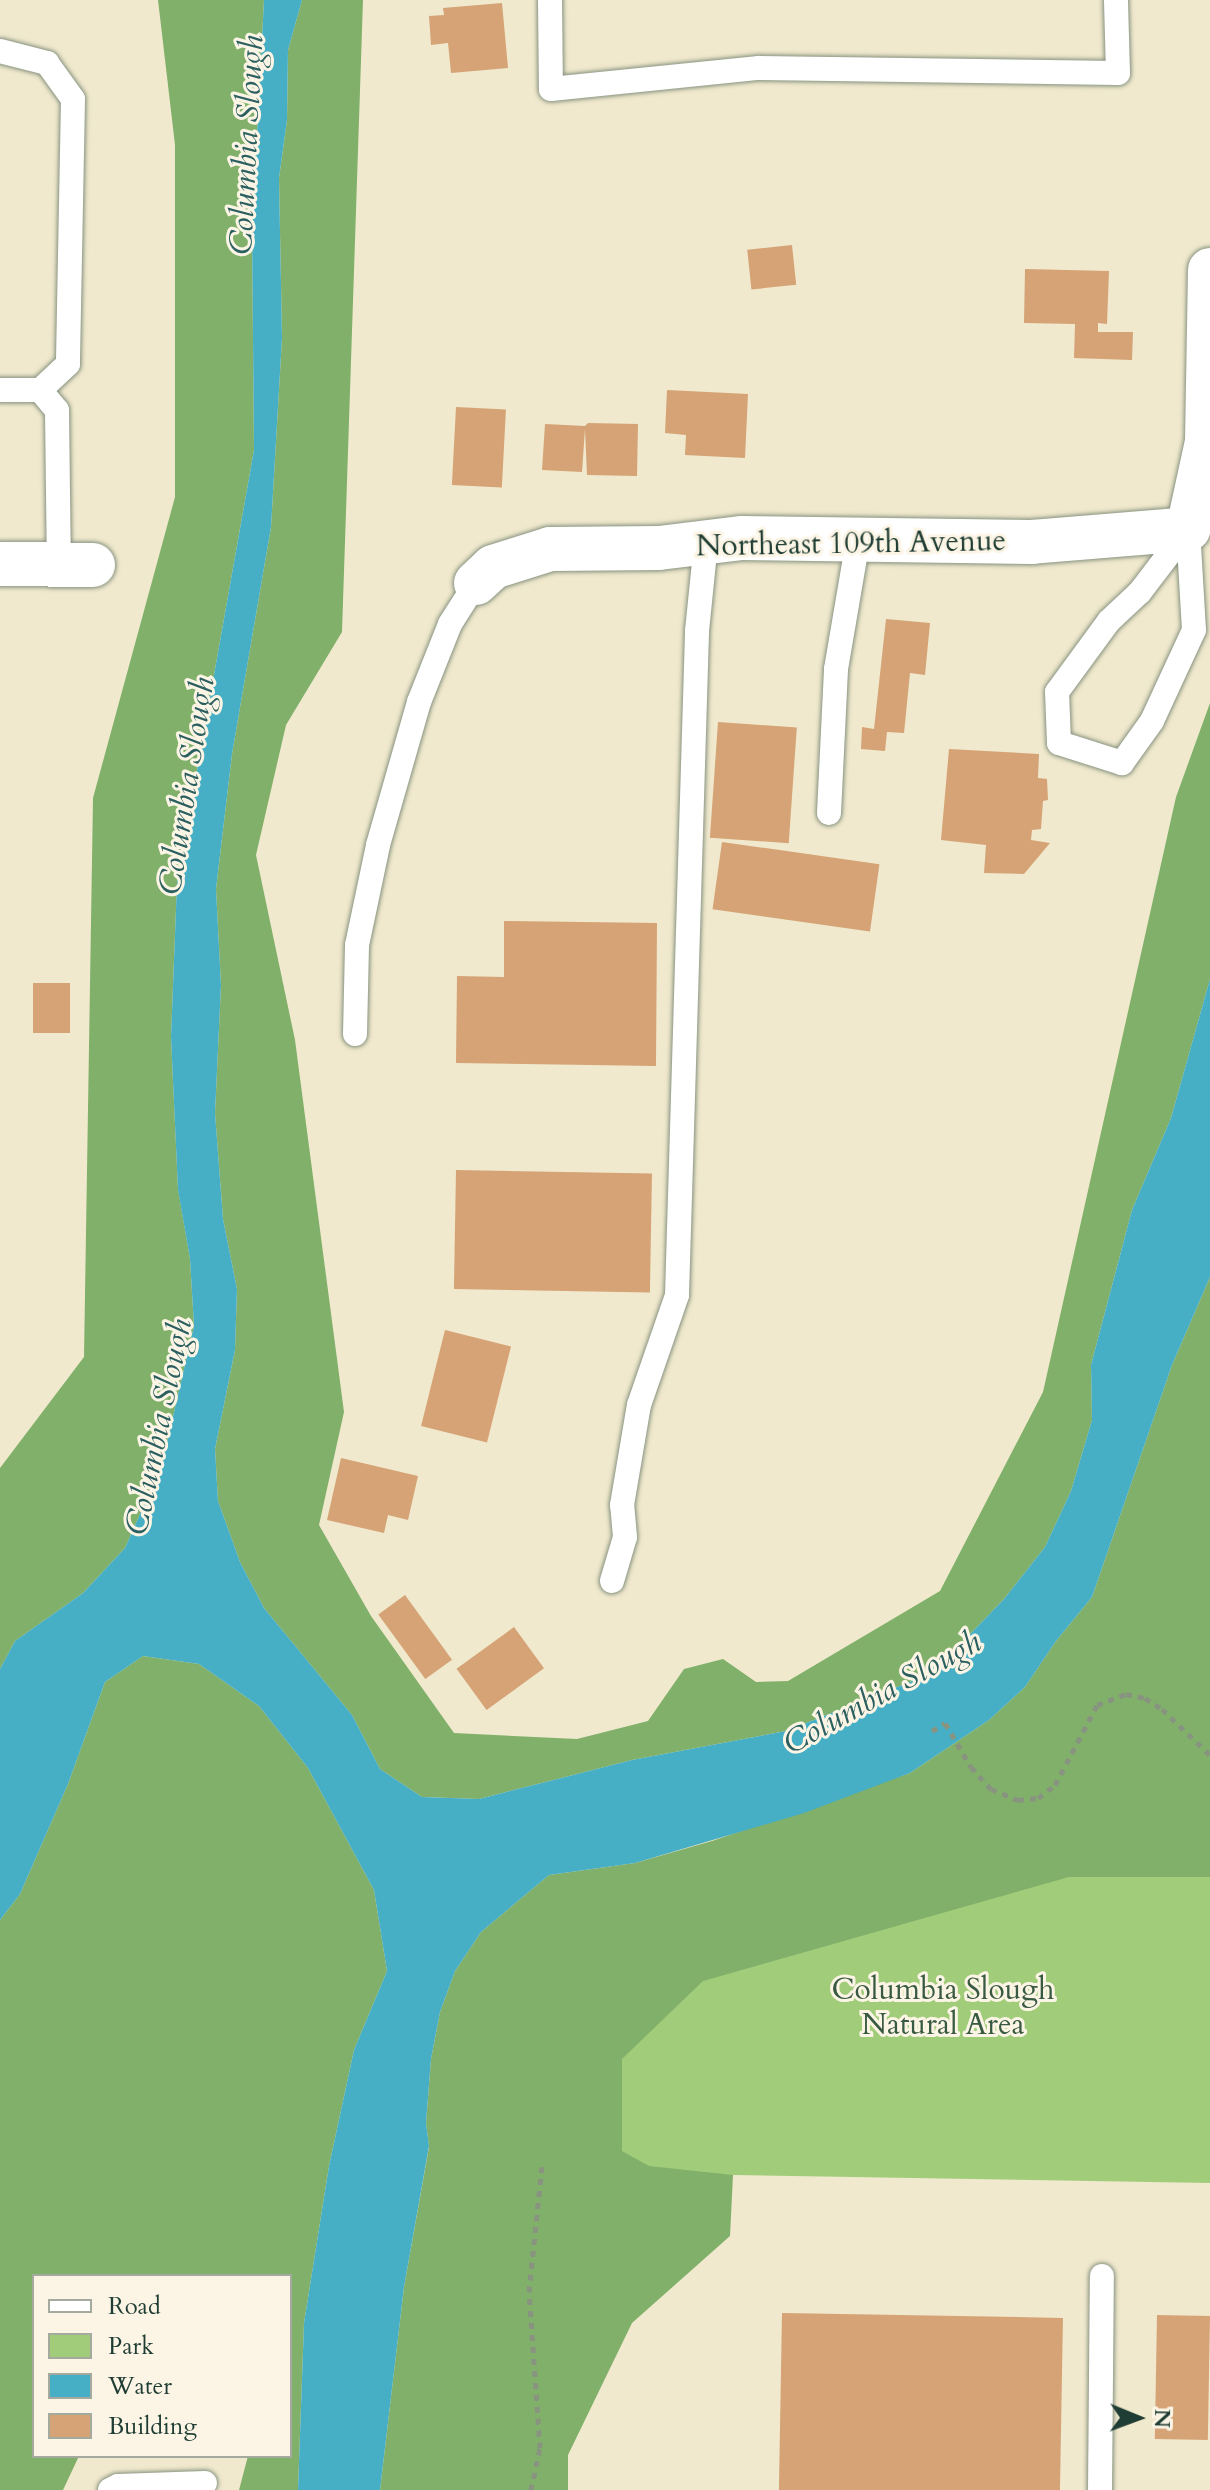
<!DOCTYPE html>
<style>
body{margin:0}
#map{position:relative;width:1210px;height:2490px;overflow:hidden;background:#f0e9cd;font-family:Cardo,serif}
div>[style]{position:absolute}
.green>*{inset:0;background:#a1cd7a}
.forest>*{inset:0;background:#80b06a}
.water>*{inset:0;background:#46afc5}
.building>*{inset:0;background:#d5a375;transform-origin:0 0}
.path>*{height:5px;margin-top:-2.5px;transform-origin:0;background:repeating-linear-gradient(90deg,#889380 0 6px,transparent 0 12px)}
.roads{filter:drop-shadow(0 0 2px #889380) drop-shadow(0 0 2px #889380)}
.service>*{height:24px;margin:-12px;padding:0 12px;transform-origin:12px;border-radius:12px;background:#fff}
.minor>*{height:44px;margin:-22px;padding:0 22px;transform-origin:22px;border-radius:22px;background:#fff}
span{translate:-50% -50%;white-space:nowrap;text-align:center;line-height:1.15;-webkit-text-stroke:6px #fcf5e5;paint-order:stroke}
.street-label{font-size:30px;color:#1f3d34}
.park-label{font-size:30px;color:#395a42}
.water-label{font-size:32px;color:#2b5f60;font-style:italic}
.legend{position:absolute;left:32px;top:2274px;width:260px;height:184px;box-sizing:border-box;background:#fcf5e5;border:2px solid #a4ab9e;margin:0;padding:10px 14px;list-style:none;font-size:24px;color:#1f3d34}
.legend li{display:flex;align-items:center;gap:16px;height:40px}
.legend b{width:40px;border:2px solid #a4ab9e}
.north{position:absolute;left:1098px;top:2378px;width:80px;height:80px;-webkit-text-stroke:6px #fcf5e5;paint-order:stroke;rotate:91deg;font-size:22px;font-weight:700;line-height:32px;text-align:center;color:#1f3d34}
.north::after{content:'';display:block;margin:auto;width:28px;height:36px;background:#1f3d34;clip-path:polygon(50% 0,100% 100%,50% 72%,0 100%)}
</style>
<div id="map">
<div class="green">
<i style="clip-path:polygon(1210px 1840px,1210px 2183px,486px 2171px,544px 1935px)"></i>
</div>
<div class="forest">
<i style="clip-path:polygon(158px 0,264px 0,252px 230px,254px 450px,177px 883px,171px 1037px,178px 1189px,190px 1259px,194px 1326px,162px 1464px,125px 1548px,83px 1593px,15px 1641px,0 1669px,0 1468px,84px 1357px,93px 798px,175px 497px,175px 145px)"></i>
<i style="clip-path:polygon(302px 0,363px 0,342px 632px,286px 725px,256px 855px,295px 1040px,344px 1412px,319px 1525px,371px 1616px,454px 1733px,577px 1739px,648px 1721px,684px 1669px,723px 1659px,756px 1682px,788px 1681px,940px 1591px,1043px 1392px,1176px 797px,1210px 703px,1210px 979px,1171px 1118px,1132px 1210px,1091px 1365px,1092px 1420px,1071px 1491px,1045px 1547px,1004px 1599px,950px 1655px,910px 1682px,786px 1731px,632px 1760px,479px 1799px,422px 1797px,380px 1769px,352px 1715px,264px 1608px,240px 1562px,218px 1501px,215px 1449px,235px 1350px,237px 1289px,223px 1219px,215px 1113px,221px 985px,216px 889px,232px 754px,271px 527px,282px 338px,279px 178px,287px 120px,288px 50px)"></i>
<i style="clip-path:polygon(1210px 1277px,1210px 1877px,1069px 1877px,703px 1981px,622px 2059px,622px 2151px,649px 2166px,733px 2175px,730px 2236px,632px 2323px,568px 2455px,568px 2490px,380px 2490px,404px 2287px,429px 2147px,426px 2123px,431px 2059px,440px 2012px,455px 1971px,481px 1932px,549px 1875px,635px 1863px,712px 1841px,910px 1773px,989px 1720px,1025px 1687px,1056px 1641px,1092px 1597px,1172px 1365px)"></i>
<i style="clip-path:polygon(143px 1656px,199px 1664px,259px 1706px,308px 1768px,374px 1890px,387px 1971px,354px 2050px,329px 2166px,304px 2323px,298px 2490px,239px 2490px,248px 2456px,290px 2456px,290px 2276px,34px 2276px,34px 2456px,79px 2456px,63px 2490px,0 2490px,0 1920px,20px 1894px,68px 1784px,105px 1682px)"></i>
</div>
<div class="water">
<i style="clip-path:polygon(264px 0,302px 0,288px 50px,287px 120px,279px 178px,282px 338px,271px 527px,232px 754px,216px 889px,221px 985px,215px 1113px,223px 1219px,237px 1289px,235px 1350px,215px 1449px,218px 1501px,240px 1562px,264px 1608px,352px 1715px,380px 1769px,422px 1797px,479px 1799px,632px 1760px,786px 1731px,910px 1682px,950px 1655px,1004px 1599px,1045px 1547px,1071px 1491px,1092px 1420px,1091px 1365px,1132px 1210px,1171px 1118px,1210px 979px,1210px 1277px,1172px 1365px,1092px 1597px,1056px 1641px,1025px 1687px,989px 1720px,910px 1773px,804px 1813px,635px 1863px,549px 1875px,481px 1932px,455px 1971px,440px 2012px,431px 2059px,426px 2123px,429px 2146px,404px 2287px,380px 2490px,298px 2490px,304px 2323px,329px 2166px,354px 2050px,387px 1971px,374px 1890px,308px 1768px,259px 1706px,199px 1664px,143px 1656px,105px 1682px,68px 1784px,20px 1894px,0 1920px,0 1669px,15px 1641px,83px 1593px,125px 1548px,162px 1464px,194px 1326px,190px 1259px,178px 1190px,171px 1037px,177px 883px,254px 450px,252px 230px)"></i>
</div>
<div class="building">
<i style="clip-path:polygon(502px 3px,508px 68px,451px 73px,448px 43px,431px 45px,429px 16px,444px 15px,443px 8px)"></i>
<i style="left:792px;top:245px;width:40px;height:45px;rotate:84deg"></i>
<i style="clip-path:polygon(1025px 269px,1109px 271px,1107px 324px,1098px 323px,1098px 332px,1133px 332px,1132px 360px,1074px 358px,1075px 324px,1024px 323px)"></i>
<i style="clip-path:polygon(667px 390px,748px 394px,745px 458px,685px 455px,686px 435px,665px 433px)"></i>
<i style="left:456px;top:407px;width:50px;height:78px;rotate:3deg"></i>
<i style="clip-path:polygon(588px 423px,638px 424px,637px 476px,587px 475px,585px 429px,582px 472px,542px 470px,545px 424px,585px 426px)"></i>
<i style="clip-path:polygon(886px 619px,930px 623px,925px 675px,910px 673px,904px 733px,887px 732px,885px 751px,861px 749px,862px 727px,874px 729px)"></i>
<i style="left:718px;top:722px;width:79px;height:116px;rotate:4deg"></i>
<i style="clip-path:polygon(949px 749px,1039px 754px,1038px 778px,1047px 779px,1048px 800px,1043px 801px,1041px 829px,1032px 830px,1031px 840px,1050px 843px,1024px 874px,984px 873px,986px 845px,941px 840px)"></i>
<i style="left:722px;top:842px;width:159px;height:68px;rotate:8deg"></i>
<i style="clip-path:polygon(504px 921px,657px 923px,656px 1066px,456px 1063px,457px 976px,504px 977px)"></i>
<i style="left:33px;top:983px;width:37px;height:50px"></i>
<i style="left:456px;top:1170px;width:196px;height:119px;rotate:1deg"></i>
<i style="left:445px;top:1330px;width:68px;height:99px;rotate:14deg"></i>
<i style="clip-path:polygon(341px 1458px,418px 1476px,408px 1520px,388px 1515px,384px 1533px,327px 1520px)"></i>
<i style="left:405px;top:1595px;width:80px;height:33px;rotate:54deg"></i>
<i style="left:514px;top:1627px;width:51px;height:71px;rotate:54deg"></i>
<i style="left:782px;top:2313px;width:281px;height:177px;rotate:1deg"></i>
<i style="left:1157px;top:2315px;width:53px;height:124px;rotate:1deg"></i>
</div>
<div class="path">
<i style="left:932px;top:1731px;width:15px;rotate:-32deg"></i>
<i style="left:945px;top:1723px;width:51px;rotate:59.4deg"></i>
<i style="left:971px;top:1767px;width:30px;rotate:48deg"></i>
<i style="left:991px;top:1789px;width:29px;rotate:22deg"></i>
<i style="left:1018px;top:1800px;width:20px;rotate:-6deg"></i>
<i style="left:1038px;top:1798px;width:21px;rotate:-37deg"></i>
<i style="left:1055px;top:1785px;width:90px;rotate:-62.3deg"></i>
<i style="left:1097px;top:1705px;width:31px;rotate:-21deg"></i>
<i style="left:1126px;top:1694px;width:19px;rotate:12deg"></i>
<i style="left:1145px;top:1698px;width:20px;rotate:33deg"></i>
<i style="left:1162px;top:1709px;width:66px;rotate:43.8deg"></i>
<i style="left:531px;top:2490px;width:43px;rotate:-77.9deg"></i>
<i style="left:540px;top:2448px;width:156px;rotate:-94deg"></i>
<i style="left:529px;top:2292px;width:126px;rotate:-84.1deg"></i>
</div>
<div class="roads">
<div class="service">
<i style="left:550px;top:0;width:89px;rotate:89.4deg"></i>
<i style="left:551px;top:89px;width:209px;rotate:-5.8deg"></i>
<i style="left:759px;top:68px;width:359px;rotate:0.8deg"></i>
<i style="left:1118px;top:73px;width:73px;rotate:-91.6deg"></i>
<i style="left:0;top:51px;width:49px;rotate:14.3deg"></i>
<i style="left:47px;top:63px;width:44px;rotate:54.2deg"></i>
<i style="left:73px;top:99px;width:265px;rotate:91.1deg"></i>
<i style="left:68px;top:364px;width:38px;rotate:137deg"></i>
<i style="left:40px;top:390px;width:40px;rotate:180deg"></i>
<i style="left:40px;top:390px;width:26px;rotate:50deg"></i>
<i style="left:57px;top:410px;width:155px;rotate:89.3deg"></i>
<i style="left:1188px;top:529px;width:101px;rotate:86.6deg"></i>
<i style="left:1194px;top:630px;width:100px;rotate:114.8deg"></i>
<i style="left:1152px;top:721px;width:52px;rotate:125.5deg"></i>
<i style="left:1122px;top:763px;width:66px;rotate:-162.4deg"></i>
<i style="left:1059px;top:743px;width:51px;rotate:-92.2deg"></i>
<i style="left:1057px;top:692px;width:88px;rotate:-53.8deg"></i>
<i style="left:1109px;top:621px;width:42px;rotate:-43.1deg"></i>
<i style="left:1140px;top:592px;width:79px;rotate:-52.7deg"></i>
<i style="left:829px;top:813px;width:144px;rotate:-87.2deg"></i>
<i style="left:836px;top:669px;width:131px;rotate:-80.3deg"></i>
<i style="left:355px;top:1034px;width:89px;rotate:-88.7deg"></i>
<i style="left:357px;top:945px;width:102px;rotate:-78.1deg"></i>
<i style="left:378px;top:845px;width:149px;rotate:-74deg"></i>
<i style="left:419px;top:702px;width:84px;rotate:-68.3deg"></i>
<i style="left:450px;top:624px;width:49px;rotate:-57.6deg"></i>
<i style="left:612px;top:1581px;width:46px;rotate:-73.5deg"></i>
<i style="left:625px;top:1537px;width:32px;rotate:-95deg"></i>
<i style="left:622px;top:1505px;width:101px;rotate:-80.4deg"></i>
<i style="left:639px;top:1405px;width:116px;rotate:-70.9deg"></i>
<i style="left:677px;top:1295px;width:664px;rotate:-88.27deg"></i>
<i style="left:697px;top:631px;width:89px;rotate:-84.2deg"></i>
<i style="left:110px;top:2490px;width:9px;rotate:-27deg"></i>
<i style="left:118px;top:2486px;width:87px;rotate:-2deg"></i>
<i style="left:1100px;top:2490px;width:214px;rotate:-89.5deg"></i>
</div>
<div class="minor">
<i style="left:0;top:564px;width:93px;rotate:0.6deg"></i>
<i style="left:476px;top:583px;width:23px;rotate:-43deg"></i>
<i style="left:493px;top:567px;width:60px;rotate:-17.5deg"></i>
<i style="left:550px;top:549px;width:109px;rotate:-0.5deg"></i>
<i style="left:659px;top:548px;width:84px;rotate:-6.9deg"></i>
<i style="left:742px;top:538px;width:289px;rotate:0.8deg"></i>
<i style="left:1031px;top:542px;width:158px;rotate:-4.7deg"></i>
<i style="left:1188px;top:529px;width:89px;rotate:-77.7deg"></i>
<i style="left:1207px;top:442px;width:172px;rotate:-89deg"></i>
</div>
</div>
<div class="street-label">
<span style="left:851px;top:544px;rotate:-1deg">Northeast 109th Avenue</span>
</div>
<div class="park-label">
<span style="left:943px;top:2007px">Columbia Slough<br>Natural Area</span>
</div>
<div class="water-label">
<span style="left:247px;top:145px;rotate:-87deg">Columbia Slough</span>
<span style="left:187px;top:786px;rotate:-81deg">Columbia Slough</span>
<span style="left:159px;top:1427px;rotate:-78deg">Columbia Slough</span>
<span style="left:882px;top:1693px;rotate:-29deg">Columbia Slough</span>
</div>
<ul class="legend">
<li><b style="height:10px;background:#fff"></b>Road</li>
<li><b style="height:22px;background:#a1cd7a"></b>Park</li>
<li><b style="height:22px;background:#46afc5"></b>Water</li>
<li><b style="height:22px;background:#d5a375"></b>Building</li>
</ul>
<div class="north">N</div>
</div>
